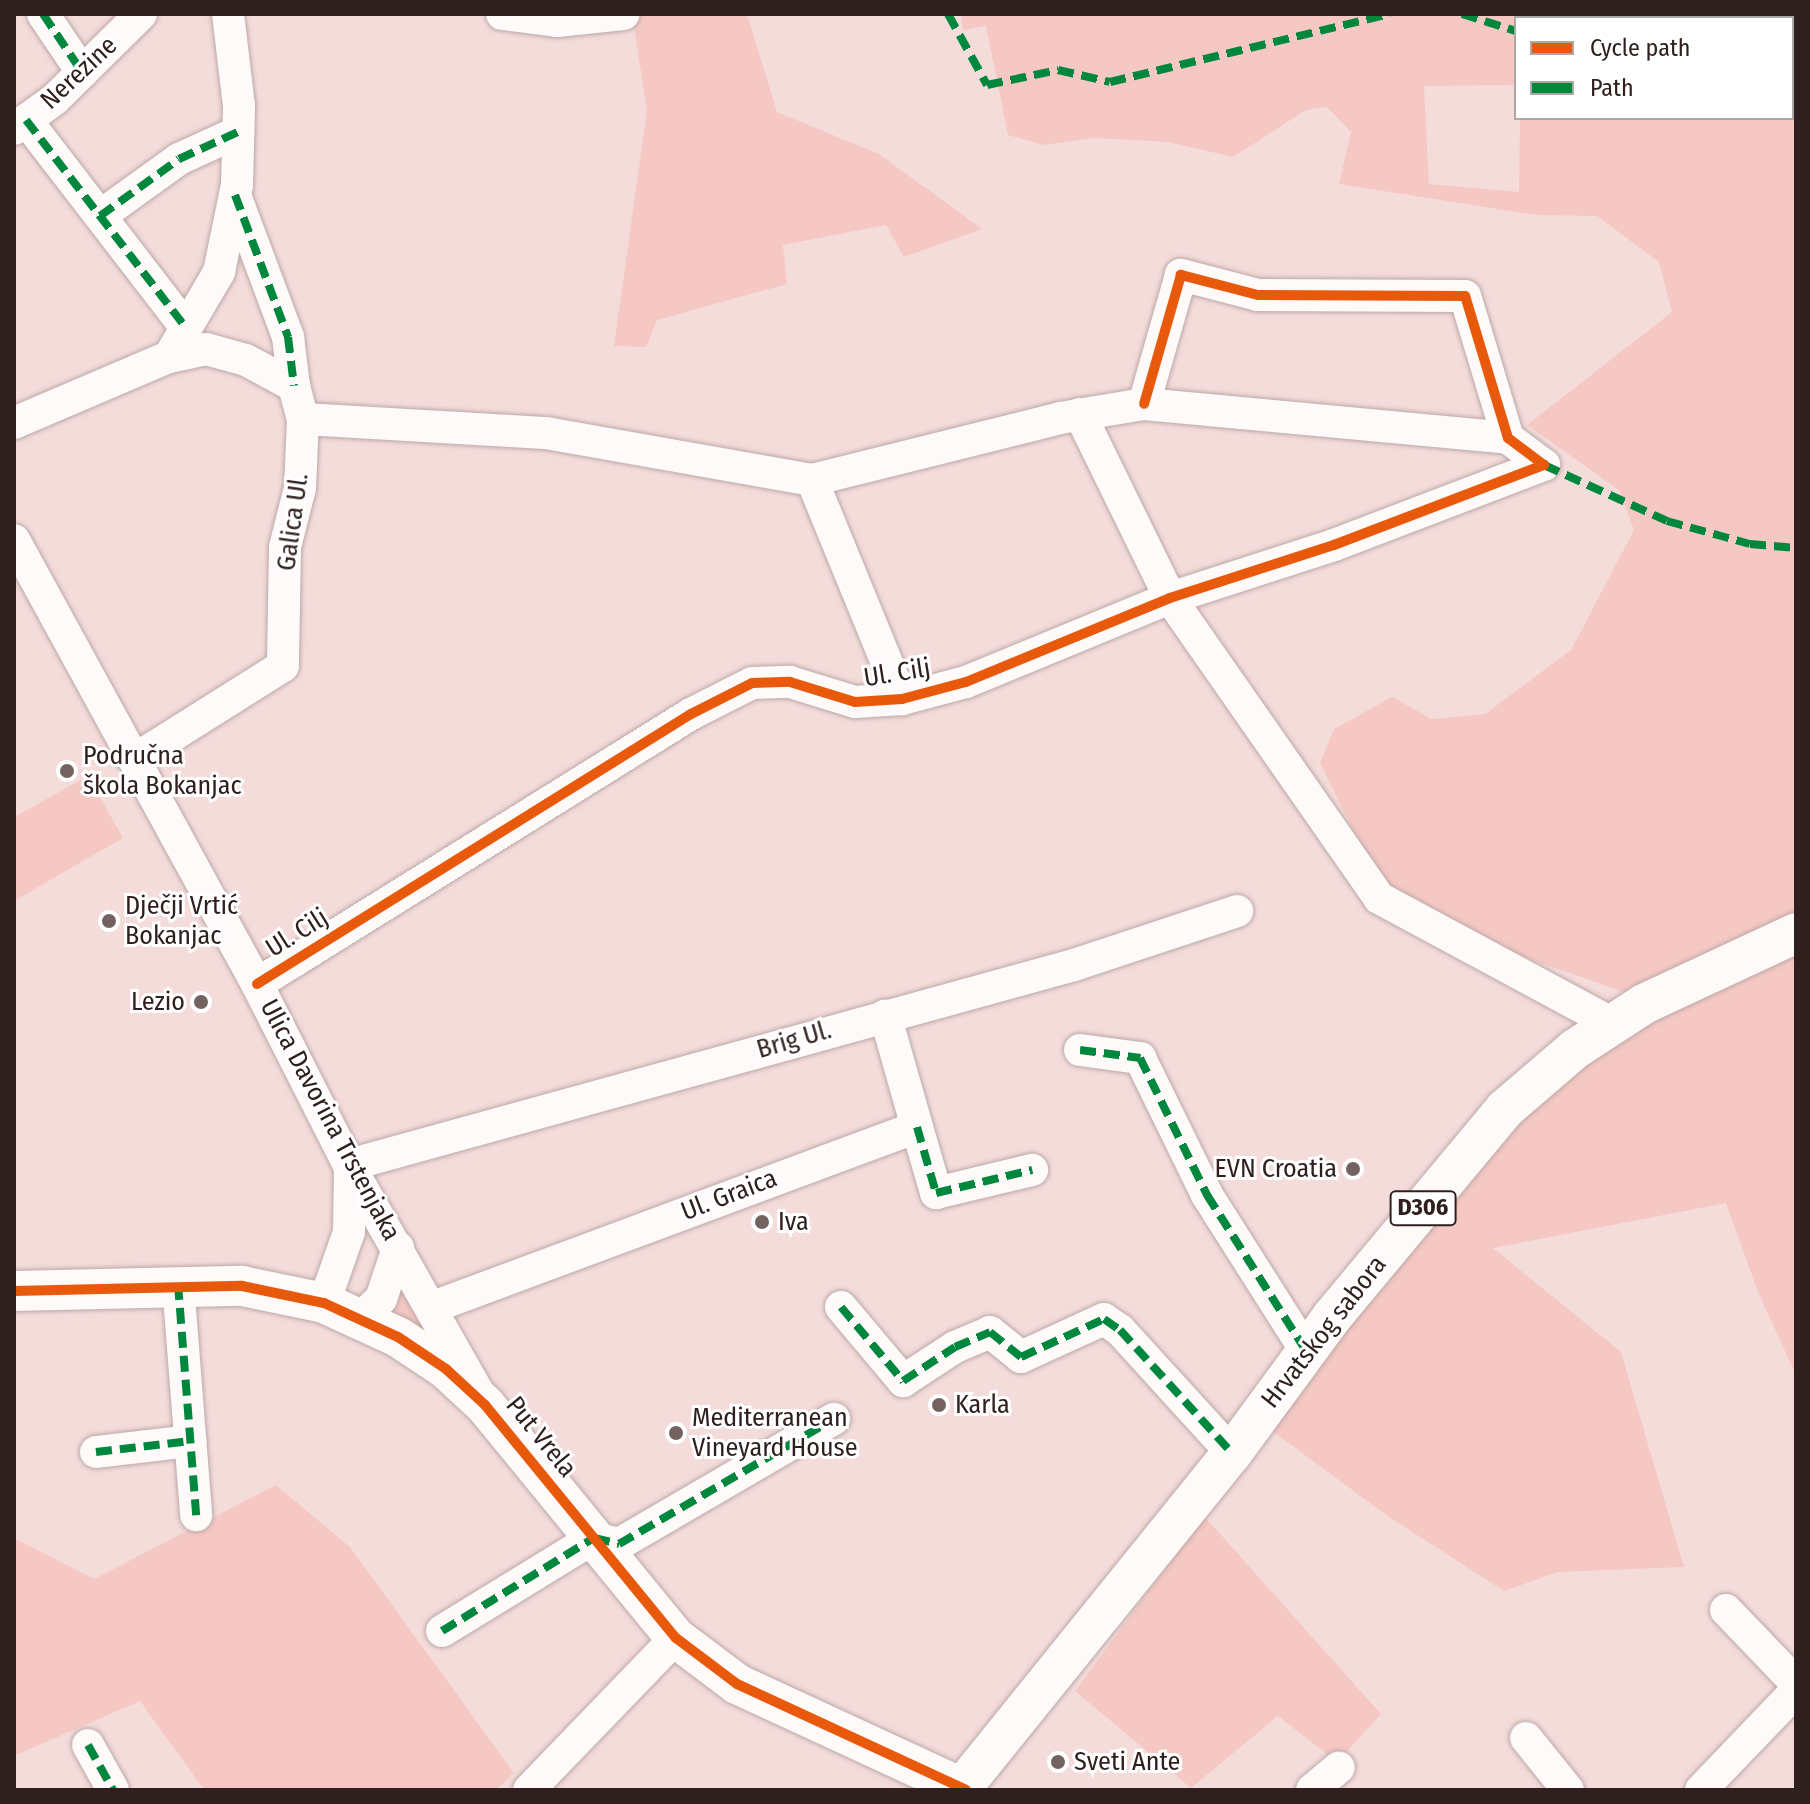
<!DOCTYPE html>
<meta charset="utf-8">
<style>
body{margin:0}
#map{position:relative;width:1810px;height:1804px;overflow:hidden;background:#f4dcda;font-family:"Fira Sans Condensed",sans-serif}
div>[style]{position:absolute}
.green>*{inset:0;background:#f6c8c3}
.roads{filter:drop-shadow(0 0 2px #bba9a8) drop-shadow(0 0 2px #bba9a8)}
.minor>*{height:32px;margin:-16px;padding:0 16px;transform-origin:16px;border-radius:16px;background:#fdfaf9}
.major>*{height:40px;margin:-20px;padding:0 20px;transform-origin:20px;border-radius:20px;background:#fdfaf9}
.quiet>*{height:8px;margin-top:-4px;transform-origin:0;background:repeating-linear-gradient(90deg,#00873e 0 16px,transparent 0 24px)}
.cycleway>*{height:10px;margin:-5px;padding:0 5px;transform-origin:5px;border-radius:5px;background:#e8590c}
.dots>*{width:22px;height:22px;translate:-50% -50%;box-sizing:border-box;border:4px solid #fff;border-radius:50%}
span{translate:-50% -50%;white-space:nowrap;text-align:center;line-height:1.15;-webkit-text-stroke:6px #fff;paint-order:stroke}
.shield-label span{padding:2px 6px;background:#fff;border:2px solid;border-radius:6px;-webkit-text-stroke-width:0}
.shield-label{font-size:24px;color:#2f201f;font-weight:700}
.street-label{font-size:26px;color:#2f201f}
.poi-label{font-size:26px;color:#2f201f}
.left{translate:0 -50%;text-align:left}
.right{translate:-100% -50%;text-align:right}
.frame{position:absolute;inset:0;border:16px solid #2f201f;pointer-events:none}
.legend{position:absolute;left:1514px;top:16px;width:280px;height:104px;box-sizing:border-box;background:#fff;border:2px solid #aca6a5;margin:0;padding:10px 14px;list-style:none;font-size:24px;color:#2f201f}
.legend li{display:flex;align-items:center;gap:16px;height:40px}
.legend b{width:40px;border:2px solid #aca6a5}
</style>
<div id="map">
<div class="green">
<i style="clip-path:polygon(632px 14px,747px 14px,777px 112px,879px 154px,982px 229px,904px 257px,886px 225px,783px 245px,787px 284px,657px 320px,646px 347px,614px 346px,647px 111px)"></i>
<i style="clip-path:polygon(evenodd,961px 14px,1796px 14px,1796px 1375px,1758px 1292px,1726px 1203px,1493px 1248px,1621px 1352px,1684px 1567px,1558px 1572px,1504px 1591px,1386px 1515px,1256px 1419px,1331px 1318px,1639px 997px,1415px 920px,1374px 873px,1320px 763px,1334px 729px,1392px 697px,1432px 719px,1485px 714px,1571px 650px,1634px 530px,1619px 490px,1527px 425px,1672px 312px,1659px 262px,1597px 216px,1536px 215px,1339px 184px,1351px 132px,1327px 107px,1306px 110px,1233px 157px,1168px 142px,1094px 138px,1044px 145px,1008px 135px,986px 26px,963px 30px,961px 14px,1516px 18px,1792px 18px,1792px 118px,1520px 118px,1519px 192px,1429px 184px,1424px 86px,1516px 85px,1516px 18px)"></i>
<i style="clip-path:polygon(88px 776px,123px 838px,14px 901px,14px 817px)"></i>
<i style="clip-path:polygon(405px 1278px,448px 1351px,380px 1313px)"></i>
<i style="clip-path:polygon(276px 1485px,350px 1547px,514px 1773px,496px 1790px,204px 1790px,140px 1701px,14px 1756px,14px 1538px,94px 1579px)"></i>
<i style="clip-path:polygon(1204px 1516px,1381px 1714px,1337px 1762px,1278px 1716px,1191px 1788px,1075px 1691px)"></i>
</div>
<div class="roads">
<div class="minor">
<i style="left:43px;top:14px;width:70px;rotate:56.1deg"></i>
<i style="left:502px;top:14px;width:55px;rotate:7.3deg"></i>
<i style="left:557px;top:21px;width:67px;rotate:-6deg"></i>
<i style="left:26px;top:120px;width:262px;rotate:52.4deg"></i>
<i style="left:14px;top:129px;width:51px;rotate:-36.2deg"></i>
<i style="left:55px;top:99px;width:121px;rotate:-44.7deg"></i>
<i style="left:235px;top:195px;width:152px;rotate:69.5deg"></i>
<i style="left:288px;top:337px;width:49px;rotate:83deg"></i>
<i style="left:100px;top:216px;width:97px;rotate:-35.8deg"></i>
<i style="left:179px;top:159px;width:65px;rotate:-24.6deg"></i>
<i style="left:169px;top:357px;width:99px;rotate:-59.5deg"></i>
<i style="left:219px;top:272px;width:89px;rotate:-78.3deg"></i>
<i style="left:237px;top:185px;width:79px;rotate:-88.5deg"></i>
<i style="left:239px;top:106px;width:93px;rotate:-96.8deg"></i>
<i style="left:1080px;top:414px;width:205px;rotate:63.9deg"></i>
<i style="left:1170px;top:598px;width:366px;rotate:55.1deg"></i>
<i style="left:1379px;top:898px;width:266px;rotate:28.3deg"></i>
<i style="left:303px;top:419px;width:243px;rotate:3.3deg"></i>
<i style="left:546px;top:433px;width:270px;rotate:10deg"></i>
<i style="left:812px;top:480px;width:256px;rotate:-14deg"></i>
<i style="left:1060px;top:418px;width:85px;rotate:-9.5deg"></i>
<i style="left:1144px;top:404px;width:366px;rotate:5.3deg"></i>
<i style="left:14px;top:423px;width:168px;rotate:-23.1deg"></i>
<i style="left:169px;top:357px;width:38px;rotate:-12deg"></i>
<i style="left:206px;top:349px;width:41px;rotate:15.4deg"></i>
<i style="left:246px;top:360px;width:55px;rotate:28.4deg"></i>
<i style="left:294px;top:386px;width:34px;rotate:75deg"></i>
<i style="left:303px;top:419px;width:69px;rotate:92.5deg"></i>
<i style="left:300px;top:488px;width:61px;rotate:104.3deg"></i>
<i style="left:285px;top:547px;width:119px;rotate:91deg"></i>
<i style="left:283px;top:666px;width:176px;rotate:147.8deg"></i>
<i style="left:812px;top:480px;width:237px;rotate:67.7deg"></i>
<i style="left:14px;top:540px;width:506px;rotate:61.31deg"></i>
<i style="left:257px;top:984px;width:203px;rotate:63.1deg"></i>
<i style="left:349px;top:1165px;width:261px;rotate:60.4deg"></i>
<i style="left:257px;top:984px;width:511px;rotate:-31.89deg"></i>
<i style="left:691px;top:714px;width:68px;rotate:-26.9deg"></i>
<i style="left:752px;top:683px;width:38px;rotate:-2deg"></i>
<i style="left:790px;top:682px;width:68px;rotate:17.1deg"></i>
<i style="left:855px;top:702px;width:47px;rotate:-3.7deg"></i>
<i style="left:902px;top:699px;width:66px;rotate:-14.9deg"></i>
<i style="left:966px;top:682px;width:221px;rotate:-22.4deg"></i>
<i style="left:1170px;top:598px;width:172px;rotate:-17.9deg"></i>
<i style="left:1334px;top:545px;width:225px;rotate:-20.9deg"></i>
<i style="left:1544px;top:465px;width:45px;rotate:-143.1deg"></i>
<i style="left:1508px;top:438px;width:148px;rotate:-106.8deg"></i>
<i style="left:1465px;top:296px;width:207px;rotate:-179.7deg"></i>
<i style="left:1258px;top:295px;width:80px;rotate:-165.4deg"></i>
<i style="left:1181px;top:275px;width:134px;rotate:106deg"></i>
<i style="left:1080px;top:1050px;width:61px;rotate:7.6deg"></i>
<i style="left:1140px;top:1058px;width:153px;rotate:63.9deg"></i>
<i style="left:1207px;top:1195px;width:185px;rotate:57.6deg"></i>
<i style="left:917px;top:1127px;width:69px;rotate:73.9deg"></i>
<i style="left:936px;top:1193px;width:99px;rotate:-13.5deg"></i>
<i style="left:349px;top:1165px;width:752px;rotate:-15.42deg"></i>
<i style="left:1074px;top:965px;width:172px;rotate:-18.3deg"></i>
<i style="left:178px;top:1284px;width:232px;rotate:85.5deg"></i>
<i style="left:324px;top:1303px;width:75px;rotate:-70.6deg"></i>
<i style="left:349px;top:1232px;width:63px;rotate:-89.1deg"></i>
<i style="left:433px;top:1307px;width:516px;rotate:-20.4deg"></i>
<i style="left:917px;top:1127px;width:116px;rotate:-105.9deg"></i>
<i style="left:841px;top:1307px;width:97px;rotate:50deg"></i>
<i style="left:903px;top:1381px;width:62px;rotate:-33.2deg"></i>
<i style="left:955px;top:1347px;width:38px;rotate:-23deg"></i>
<i style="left:990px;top:1332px;width:40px;rotate:39deg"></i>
<i style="left:1021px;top:1357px;width:91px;rotate:-24.6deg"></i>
<i style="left:1104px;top:1319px;width:19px;rotate:35deg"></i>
<i style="left:1120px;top:1330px;width:166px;rotate:47.7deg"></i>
<i style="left:361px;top:1318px;width:28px;rotate:-44deg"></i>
<i style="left:381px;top:1299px;width:54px;rotate:-71.6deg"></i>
<i style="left:96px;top:1452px;width:95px;rotate:-6.7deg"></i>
<i style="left:1726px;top:1610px;width:101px;rotate:46.2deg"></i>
<i style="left:442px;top:1631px;width:178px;rotate:-31.5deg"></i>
<i style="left:594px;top:1538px;width:26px;rotate:13deg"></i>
<i style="left:619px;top:1544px;width:249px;rotate:-30.2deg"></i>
<i style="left:1526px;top:1738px;width:67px;rotate:51.1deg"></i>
<i style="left:88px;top:1745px;width:51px;rotate:60.9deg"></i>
<i style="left:529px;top:1790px;width:211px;rotate:-46deg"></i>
<i style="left:1312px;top:1790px;width:35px;rotate:-40deg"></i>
<i style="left:1701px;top:1790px;width:137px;rotate:-46.2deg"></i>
</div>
<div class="major">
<i style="left:14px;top:1291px;width:228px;rotate:-1.3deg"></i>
<i style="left:242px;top:1286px;width:84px;rotate:11.7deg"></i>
<i style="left:324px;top:1303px;width:81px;rotate:24.7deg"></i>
<i style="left:398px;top:1337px;width:58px;rotate:33.7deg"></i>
<i style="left:446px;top:1369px;width:53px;rotate:42.7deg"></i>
<i style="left:485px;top:1405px;width:301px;rotate:50.7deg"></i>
<i style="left:676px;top:1638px;width:76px;rotate:37deg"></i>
<i style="left:737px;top:1684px;width:252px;rotate:24.8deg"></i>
<i style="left:960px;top:1790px;width:433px;rotate:-51.1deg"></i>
<i style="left:1232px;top:1453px;width:167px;rotate:-53.7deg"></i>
<i style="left:1331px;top:1318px;width:272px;rotate:-50.2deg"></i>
<i style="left:1505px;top:1109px;width:92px;rotate:-40.6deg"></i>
<i style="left:1575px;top:1049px;width:82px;rotate:-33.1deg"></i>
<i style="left:1644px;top:1004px;width:168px;rotate:-25deg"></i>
</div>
</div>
<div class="quiet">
<i style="left:43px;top:14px;width:70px;rotate:56.1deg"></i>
<i style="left:948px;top:14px;width:81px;rotate:61.2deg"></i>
<i style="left:987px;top:85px;width:73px;rotate:-11.9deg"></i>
<i style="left:1058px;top:70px;width:53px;rotate:13deg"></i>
<i style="left:1110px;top:82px;width:288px;rotate:-13.7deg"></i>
<i style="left:1462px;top:14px;width:57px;rotate:17.5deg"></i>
<i style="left:1792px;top:87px;width:4px;rotate:-14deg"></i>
<i style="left:26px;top:120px;width:262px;rotate:52.4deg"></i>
<i style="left:235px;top:195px;width:152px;rotate:69.5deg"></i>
<i style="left:288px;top:337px;width:49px;rotate:83deg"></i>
<i style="left:100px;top:216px;width:97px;rotate:-35.8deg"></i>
<i style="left:179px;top:159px;width:65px;rotate:-24.6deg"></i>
<i style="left:1544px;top:465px;width:135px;rotate:24.5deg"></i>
<i style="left:1667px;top:521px;width:86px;rotate:15.5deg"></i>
<i style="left:1750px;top:544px;width:46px;rotate:5deg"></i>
<i style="left:1080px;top:1050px;width:61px;rotate:7.6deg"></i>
<i style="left:1140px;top:1058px;width:153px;rotate:63.9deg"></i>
<i style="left:1207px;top:1195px;width:185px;rotate:57.6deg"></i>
<i style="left:917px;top:1127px;width:69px;rotate:73.9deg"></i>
<i style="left:936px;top:1193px;width:99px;rotate:-13.5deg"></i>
<i style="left:178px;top:1284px;width:232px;rotate:85.5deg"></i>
<i style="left:841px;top:1307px;width:97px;rotate:50deg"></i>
<i style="left:903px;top:1381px;width:62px;rotate:-33.2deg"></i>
<i style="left:955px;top:1347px;width:38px;rotate:-23deg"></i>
<i style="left:990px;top:1332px;width:40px;rotate:39deg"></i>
<i style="left:1021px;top:1357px;width:91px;rotate:-24.6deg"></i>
<i style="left:1104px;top:1319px;width:19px;rotate:35deg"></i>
<i style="left:1120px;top:1330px;width:166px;rotate:47.7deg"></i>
<i style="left:96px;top:1452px;width:95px;rotate:-6.7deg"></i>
<i style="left:442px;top:1631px;width:178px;rotate:-31.5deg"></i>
<i style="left:594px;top:1538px;width:26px;rotate:13deg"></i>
<i style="left:619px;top:1544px;width:249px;rotate:-30.2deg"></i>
<i style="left:88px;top:1745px;width:51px;rotate:60.9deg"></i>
</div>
<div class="cycleway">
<i style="left:257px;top:984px;width:511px;rotate:-31.89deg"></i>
<i style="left:691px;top:714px;width:68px;rotate:-26.9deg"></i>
<i style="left:752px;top:683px;width:38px;rotate:-2deg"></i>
<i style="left:790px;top:682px;width:68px;rotate:17.1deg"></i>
<i style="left:855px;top:702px;width:47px;rotate:-3.7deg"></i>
<i style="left:902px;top:699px;width:66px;rotate:-14.9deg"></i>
<i style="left:966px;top:682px;width:221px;rotate:-22.4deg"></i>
<i style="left:1170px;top:598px;width:172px;rotate:-17.9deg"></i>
<i style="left:1334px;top:545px;width:225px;rotate:-20.9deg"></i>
<i style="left:1544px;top:465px;width:45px;rotate:-143.1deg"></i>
<i style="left:1508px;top:438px;width:148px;rotate:-106.8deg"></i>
<i style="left:1465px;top:296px;width:207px;rotate:-179.7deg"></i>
<i style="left:1258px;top:295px;width:80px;rotate:-165.4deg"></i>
<i style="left:1181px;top:275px;width:134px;rotate:106deg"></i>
<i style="left:14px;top:1291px;width:228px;rotate:-1.3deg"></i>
<i style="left:242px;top:1286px;width:84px;rotate:11.7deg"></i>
<i style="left:324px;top:1303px;width:81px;rotate:24.7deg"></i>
<i style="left:398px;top:1337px;width:58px;rotate:33.7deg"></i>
<i style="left:446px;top:1369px;width:53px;rotate:42.7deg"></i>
<i style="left:485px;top:1405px;width:301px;rotate:50.7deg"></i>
<i style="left:676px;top:1638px;width:76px;rotate:37deg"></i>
<i style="left:737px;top:1684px;width:252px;rotate:24.8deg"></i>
</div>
<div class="dots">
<i style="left:67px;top:771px;background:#746260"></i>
<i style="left:109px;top:921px;background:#746260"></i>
<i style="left:201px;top:1002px;background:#746260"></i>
<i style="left:1353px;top:1169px;background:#746260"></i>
<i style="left:762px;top:1222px;background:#746260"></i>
<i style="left:939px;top:1405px;background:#746260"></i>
<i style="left:676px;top:1433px;background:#746260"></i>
<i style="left:1058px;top:1762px;background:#746260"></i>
</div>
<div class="shield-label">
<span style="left:1423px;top:1208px">D306</span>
</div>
<div class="street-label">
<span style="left:79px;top:73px;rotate:-43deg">Nerezine</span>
<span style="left:293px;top:522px;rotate:-82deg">Galica Ul.</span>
<span style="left:897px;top:673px;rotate:-9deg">Ul. Cilj</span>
<span style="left:297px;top:933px;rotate:-32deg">Ul. Cilj</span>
<span style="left:794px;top:1040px;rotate:-16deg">Brig Ul.</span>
<span style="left:330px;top:1120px;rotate:62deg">Ulica Davorina Trstenjaka</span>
<span style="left:729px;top:1195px;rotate:-21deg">Ul. Graica</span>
<span style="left:1324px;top:1332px;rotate:-52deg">Hrvatskog sabora</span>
<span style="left:541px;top:1437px;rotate:51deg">Put Vrela</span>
</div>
<div class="poi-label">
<span class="left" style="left:83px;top:771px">Područna<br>škola Bokanjac</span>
<span class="left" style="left:125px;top:921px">Dječji Vrtić<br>Bokanjac</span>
<span class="right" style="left:185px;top:1002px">Lezio</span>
<span class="right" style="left:1337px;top:1169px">EVN Croatia</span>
<span class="left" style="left:778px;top:1222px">Iva</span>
<span class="left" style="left:955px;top:1405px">Karla</span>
<span class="left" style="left:692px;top:1433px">Mediterranean<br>Vineyard House</span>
<span class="left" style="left:1074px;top:1762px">Sveti Ante</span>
</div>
<div class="frame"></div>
<ul class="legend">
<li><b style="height:10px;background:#e8590c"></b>Cycle path</li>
<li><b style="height:10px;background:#00873e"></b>Path</li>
</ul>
</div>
